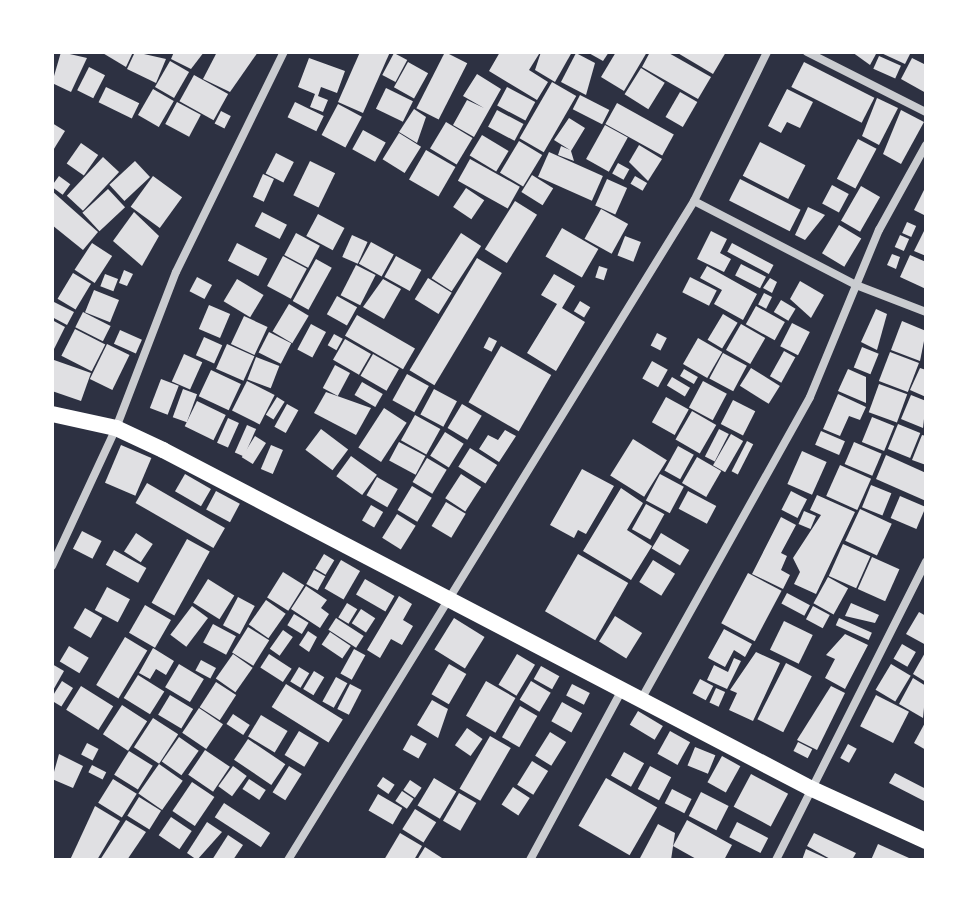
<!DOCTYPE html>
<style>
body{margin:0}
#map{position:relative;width:978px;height:912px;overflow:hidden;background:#2d3142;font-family:Lato,sans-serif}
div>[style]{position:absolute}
.building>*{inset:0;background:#e0e0e3;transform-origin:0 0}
.minor>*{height:8px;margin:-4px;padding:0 4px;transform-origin:4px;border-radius:4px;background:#caccd0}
.secondary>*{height:16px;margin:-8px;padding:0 8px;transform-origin:8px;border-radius:8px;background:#fff}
span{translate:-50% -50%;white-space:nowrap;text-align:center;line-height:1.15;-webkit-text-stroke:6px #fff;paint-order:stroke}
.frame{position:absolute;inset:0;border:54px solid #fff;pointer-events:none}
</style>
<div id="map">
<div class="building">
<i style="clip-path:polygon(61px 52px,87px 58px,71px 92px,52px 83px)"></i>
<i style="clip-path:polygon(101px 52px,133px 52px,126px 67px)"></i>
<i style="clip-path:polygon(135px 52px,166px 59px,156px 83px,127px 69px)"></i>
<i style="clip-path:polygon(174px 52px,204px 52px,191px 69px,171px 59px)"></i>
<i style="clip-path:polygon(217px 52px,258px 52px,230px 92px,203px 79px)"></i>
<i style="clip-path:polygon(360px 52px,390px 52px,363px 113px,338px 102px)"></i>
<i style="left:445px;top:52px;width:25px;height:63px;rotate:27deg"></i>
<i style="clip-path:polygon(500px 52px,539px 54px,529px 70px,548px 82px,537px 100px,489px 71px)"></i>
<i style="clip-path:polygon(541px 52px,572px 52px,555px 82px,535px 70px)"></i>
<i style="clip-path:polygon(587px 52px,609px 52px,603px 61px)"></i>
<i style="clip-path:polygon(616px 52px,647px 52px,624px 91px,601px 77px)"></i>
<i style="clip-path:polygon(650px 52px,667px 52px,711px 77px,698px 99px,642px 67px)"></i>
<i style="clip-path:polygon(676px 52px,726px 52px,713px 74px)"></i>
<i style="clip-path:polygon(852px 52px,872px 52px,876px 54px,870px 65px)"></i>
<i style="clip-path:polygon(879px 52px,911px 52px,905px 64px)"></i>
<i style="left:394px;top:53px;width:15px;height:25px;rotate:28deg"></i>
<i style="clip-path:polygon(576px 53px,595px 63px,586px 95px,561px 82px)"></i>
<i style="left:879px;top:56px;width:24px;height:14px;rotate:24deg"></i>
<i style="clip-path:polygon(309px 58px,345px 71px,337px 93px,321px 87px,318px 96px,328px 100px,323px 112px,310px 107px,315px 94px,298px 87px)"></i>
<i style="clip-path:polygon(912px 58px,926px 65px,926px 93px,901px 79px)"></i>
<i style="left:170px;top:61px;width:22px;height:30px;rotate:30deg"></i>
<i style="left:408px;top:62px;width:23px;height:29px;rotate:29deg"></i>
<i style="left:804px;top:62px;width:79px;height:28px;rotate:27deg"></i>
<i style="left:89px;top:67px;width:18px;height:26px;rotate:27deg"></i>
<i style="left:641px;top:68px;width:28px;height:31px;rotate:32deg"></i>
<i style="clip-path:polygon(477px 74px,501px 89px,474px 137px,453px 125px,467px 100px,484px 108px,463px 96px)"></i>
<i style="left:194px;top:75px;width:39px;height:30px;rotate:29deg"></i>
<i style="left:552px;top:82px;width:28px;height:65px;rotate:30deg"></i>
<i style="left:106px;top:87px;width:37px;height:17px;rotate:26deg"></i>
<i style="left:507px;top:87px;width:32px;height:21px;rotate:28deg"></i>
<i style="left:386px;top:88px;width:30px;height:23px;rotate:26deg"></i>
<i style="left:153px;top:89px;width:24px;height:30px;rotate:30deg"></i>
<i style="clip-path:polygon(787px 89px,813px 102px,800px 128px,787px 122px,781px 133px,768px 126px)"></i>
<i style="left:680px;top:92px;width:20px;height:29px;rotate:30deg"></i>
<i style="left:580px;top:95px;width:33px;height:16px;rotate:27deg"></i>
<i style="clip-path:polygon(877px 98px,898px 108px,879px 145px,862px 136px)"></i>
<i style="left:177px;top:102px;width:27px;height:25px;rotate:28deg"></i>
<i style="left:295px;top:102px;width:32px;height:17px;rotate:26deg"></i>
<i style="left:617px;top:103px;width:65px;height:24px;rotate:29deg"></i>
<i style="left:338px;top:104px;width:27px;height:35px;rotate:28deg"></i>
<i style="clip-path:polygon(414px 109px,426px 117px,417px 143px,399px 132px)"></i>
<i style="left:497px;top:110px;width:30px;height:19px;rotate:28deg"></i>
<i style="clip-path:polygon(901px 110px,924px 122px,901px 164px,883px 154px)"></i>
<i style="left:221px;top:111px;width:11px;height:14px;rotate:27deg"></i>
<i style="clip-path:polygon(569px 118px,585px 128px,571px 151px,574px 161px,558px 155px,561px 146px,570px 150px,554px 140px)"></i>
<i style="left:446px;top:122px;width:31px;height:31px;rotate:31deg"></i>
<i style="clip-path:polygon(52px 123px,65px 131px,52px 152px)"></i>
<i style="left:605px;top:125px;width:26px;height:39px;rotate:29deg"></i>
<i style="left:363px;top:130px;width:26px;height:22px;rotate:29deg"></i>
<i style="left:399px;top:133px;width:26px;height:31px;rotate:32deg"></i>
<i style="left:482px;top:135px;width:31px;height:24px;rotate:31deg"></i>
<i style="left:858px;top:139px;width:21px;height:45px;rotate:28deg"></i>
<i style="left:519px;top:141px;width:27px;height:37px;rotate:31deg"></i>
<i style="left:760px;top:142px;width:51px;height:38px;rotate:27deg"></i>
<i style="left:81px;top:143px;width:21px;height:25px;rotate:35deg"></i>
<i style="clip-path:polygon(639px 145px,662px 159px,648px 181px,629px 162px)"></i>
<i style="left:426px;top:150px;width:34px;height:34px;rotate:30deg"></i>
<i style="left:549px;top:152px;width:59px;height:27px;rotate:24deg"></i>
<i style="left:276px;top:153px;width:20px;height:23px;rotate:27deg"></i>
<i style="left:103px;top:157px;width:22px;height:53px;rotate:43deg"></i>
<i style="left:470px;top:159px;width:57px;height:25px;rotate:29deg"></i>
<i style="left:135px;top:161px;width:22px;height:35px;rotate:47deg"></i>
<i style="left:310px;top:161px;width:28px;height:38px;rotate:26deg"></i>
<i style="left:618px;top:163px;width:13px;height:12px;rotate:29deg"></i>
<i style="left:263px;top:174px;width:12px;height:25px;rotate:24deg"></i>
<i style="left:532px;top:175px;width:25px;height:20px;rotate:32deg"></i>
<i style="left:59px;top:176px;width:14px;height:13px;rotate:36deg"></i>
<i style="left:153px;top:176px;width:36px;height:38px;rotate:36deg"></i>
<i style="left:635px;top:176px;width:14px;height:9px;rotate:30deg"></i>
<i style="left:607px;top:179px;width:22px;height:29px;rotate:24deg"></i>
<i style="left:740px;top:179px;width:68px;height:24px;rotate:27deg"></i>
<i style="left:832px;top:185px;width:19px;height:21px;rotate:28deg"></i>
<i style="left:861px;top:186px;width:22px;height:40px;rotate:30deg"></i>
<i style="clip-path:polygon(926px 186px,926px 216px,914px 210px)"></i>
<i style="left:466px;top:188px;width:22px;height:23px;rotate:34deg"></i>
<i style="left:108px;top:189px;width:25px;height:35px;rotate:47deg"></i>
<i style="clip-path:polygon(52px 191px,98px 232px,83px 250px,52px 225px)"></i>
<i style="left:515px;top:201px;width:26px;height:57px;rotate:32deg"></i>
<i style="clip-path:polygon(808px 207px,825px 215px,805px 240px,795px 235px)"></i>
<i style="left:601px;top:209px;width:31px;height:34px;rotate:29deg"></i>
<i style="clip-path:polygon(134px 212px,159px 236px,142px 266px,113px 241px)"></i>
<i style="left:262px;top:212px;width:28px;height:16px;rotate:27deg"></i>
<i style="left:318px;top:214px;width:30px;height:25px;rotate:28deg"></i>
<i style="left:907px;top:222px;width:10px;height:12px;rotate:24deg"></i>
<i style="left:839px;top:225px;width:26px;height:33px;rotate:31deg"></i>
<i style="clip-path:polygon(926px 227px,926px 256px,914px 251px)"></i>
<i style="left:562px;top:228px;width:42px;height:33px;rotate:30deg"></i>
<i style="clip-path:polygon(711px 231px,727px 239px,720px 253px,731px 259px,724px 272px,697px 259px)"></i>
<i style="left:296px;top:233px;width:27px;height:25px;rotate:28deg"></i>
<i style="left:461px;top:233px;width:24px;height:54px;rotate:33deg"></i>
<i style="left:352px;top:235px;width:17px;height:24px;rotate:24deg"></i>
<i style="left:900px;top:235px;width:10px;height:13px;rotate:24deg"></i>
<i style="left:625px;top:236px;width:17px;height:21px;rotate:21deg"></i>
<i style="left:371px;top:242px;width:26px;height:25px;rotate:29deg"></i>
<i style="left:92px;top:243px;width:24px;height:32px;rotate:33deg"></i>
<i style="left:237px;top:243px;width:34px;height:20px;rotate:27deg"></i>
<i style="left:732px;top:243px;width:47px;height:10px;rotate:28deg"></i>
<i style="clip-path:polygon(892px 254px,900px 257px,896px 269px,887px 265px)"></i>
<i style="clip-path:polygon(910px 255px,926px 262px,926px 289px,900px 277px)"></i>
<i style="left:283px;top:256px;width:27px;height:34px;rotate:28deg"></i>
<i style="left:396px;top:256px;width:29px;height:24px;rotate:29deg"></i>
<i style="left:477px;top:258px;width:29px;height:131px;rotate:31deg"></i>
<i style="left:316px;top:259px;width:18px;height:48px;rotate:29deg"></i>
<i style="left:741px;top:264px;width:28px;height:13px;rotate:27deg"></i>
<i style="left:356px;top:265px;width:22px;height:34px;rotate:27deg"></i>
<i style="left:599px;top:266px;width:9px;height:12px;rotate:18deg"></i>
<i style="clip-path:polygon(707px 266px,757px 294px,743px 320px,714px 304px,722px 290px,700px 278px)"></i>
<i style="clip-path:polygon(124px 270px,133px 274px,127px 286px,119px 283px)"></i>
<i style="left:73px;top:273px;width:21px;height:30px;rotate:31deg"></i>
<i style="left:105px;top:274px;width:14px;height:13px;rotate:21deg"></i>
<i style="clip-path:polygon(554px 274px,575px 286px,562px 308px,585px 322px,556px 371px,527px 353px,557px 304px,541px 295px)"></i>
<i style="left:197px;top:277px;width:17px;height:16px;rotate:28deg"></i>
<i style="left:690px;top:277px;width:30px;height:17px;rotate:27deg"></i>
<i style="left:428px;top:278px;width:28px;height:25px;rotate:32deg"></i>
<i style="clip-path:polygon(770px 278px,777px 282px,772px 293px,763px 288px)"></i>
<i style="left:237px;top:279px;width:31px;height:26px;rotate:31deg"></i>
<i style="clip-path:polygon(383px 279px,401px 289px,384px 319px,363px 307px)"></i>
<i style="clip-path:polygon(800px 281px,824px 295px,811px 318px,790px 299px)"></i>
<i style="left:94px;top:290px;width:27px;height:24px;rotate:22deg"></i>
<i style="left:764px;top:293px;width:9px;height:13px;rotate:27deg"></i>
<i style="left:337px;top:296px;width:23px;height:21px;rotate:29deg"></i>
<i style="left:781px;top:300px;width:17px;height:14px;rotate:31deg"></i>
<i style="clip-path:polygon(52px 301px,74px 312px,67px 325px,52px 317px)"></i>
<i style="left:580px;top:301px;width:12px;height:12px;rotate:31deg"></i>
<i style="left:289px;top:304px;width:23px;height:32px;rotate:31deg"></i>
<i style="left:209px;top:305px;width:23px;height:26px;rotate:23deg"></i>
<i style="left:756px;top:306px;width:33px;height:21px;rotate:29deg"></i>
<i style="clip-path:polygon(876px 309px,887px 314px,877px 350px,861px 342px)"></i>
<i style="left:83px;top:312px;width:31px;height:17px;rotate:27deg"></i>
<i style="left:723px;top:314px;width:17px;height:30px;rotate:31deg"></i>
<i style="left:357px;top:315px;width:67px;height:24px;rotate:30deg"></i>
<i style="left:244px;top:316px;width:26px;height:31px;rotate:25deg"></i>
<i style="clip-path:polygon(52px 320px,65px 327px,52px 353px)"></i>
<i style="clip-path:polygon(902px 321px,926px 331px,920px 361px,891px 350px)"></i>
<i style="left:792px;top:323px;width:20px;height:26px;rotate:27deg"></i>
<i style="left:311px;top:324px;width:17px;height:29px;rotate:28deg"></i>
<i style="left:741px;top:324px;width:28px;height:30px;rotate:30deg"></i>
<i style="left:75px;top:329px;width:34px;height:30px;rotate:27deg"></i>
<i style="left:120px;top:330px;width:24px;height:15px;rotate:24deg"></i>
<i style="left:269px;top:332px;width:25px;height:23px;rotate:27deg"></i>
<i style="left:657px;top:333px;width:11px;height:14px;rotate:27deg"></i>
<i style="left:334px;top:334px;width:10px;height:13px;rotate:29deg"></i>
<i style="left:204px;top:337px;width:20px;height:20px;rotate:24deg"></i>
<i style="left:489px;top:337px;width:9px;height:12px;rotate:27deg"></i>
<i style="left:698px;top:338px;width:28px;height:30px;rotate:30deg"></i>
<i style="left:345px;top:339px;width:30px;height:24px;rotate:30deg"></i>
<i style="left:107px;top:344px;width:25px;height:39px;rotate:26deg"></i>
<i style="left:227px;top:344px;width:30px;height:27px;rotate:24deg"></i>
<i style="left:501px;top:346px;width:58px;height:65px;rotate:30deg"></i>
<i style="left:862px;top:347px;width:18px;height:22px;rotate:22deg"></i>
<i style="left:784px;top:351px;width:13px;height:29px;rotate:29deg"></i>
<i style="left:890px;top:352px;width:31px;height:31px;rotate:21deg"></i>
<i style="left:723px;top:353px;width:27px;height:29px;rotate:28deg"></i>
<i style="left:184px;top:354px;width:20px;height:30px;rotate:24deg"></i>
<i style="left:373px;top:354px;width:30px;height:25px;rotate:30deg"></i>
<i style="left:256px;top:357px;width:25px;height:24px;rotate:21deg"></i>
<i style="clip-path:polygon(54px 360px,91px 373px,81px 401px,52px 391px)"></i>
<i style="left:652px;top:361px;width:18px;height:20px;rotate:29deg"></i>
<i style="left:335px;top:365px;width:17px;height:26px;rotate:28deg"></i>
<i style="left:751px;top:368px;width:34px;height:21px;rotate:32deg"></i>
<i style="clip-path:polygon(920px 368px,926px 370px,926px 397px,910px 390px)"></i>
<i style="left:684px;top:369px;width:16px;height:8px;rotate:30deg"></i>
<i style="clip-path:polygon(848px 369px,866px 377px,866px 403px,838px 391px)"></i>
<i style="left:211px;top:370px;width:33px;height:29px;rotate:25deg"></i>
<i style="left:407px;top:374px;width:25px;height:30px;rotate:29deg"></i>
<i style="left:672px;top:377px;width:21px;height:10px;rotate:31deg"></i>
<i style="left:161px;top:379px;width:19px;height:31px;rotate:21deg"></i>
<i style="left:247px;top:381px;width:31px;height:33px;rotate:27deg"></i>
<i style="left:703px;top:381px;width:27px;height:30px;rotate:28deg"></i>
<i style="left:362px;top:382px;width:24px;height:15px;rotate:30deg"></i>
<i style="left:879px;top:384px;width:30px;height:30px;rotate:20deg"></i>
<i style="left:183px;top:389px;width:15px;height:30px;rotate:20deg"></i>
<i style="left:434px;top:389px;width:26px;height:29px;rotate:28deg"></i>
<i style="clip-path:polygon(326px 392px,371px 408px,356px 435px,314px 413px)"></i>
<i style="clip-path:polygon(838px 394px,866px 407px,860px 420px,849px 416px,840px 436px,823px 429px)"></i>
<i style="clip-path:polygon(911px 395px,926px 401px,923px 428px,901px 419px)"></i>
<i style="left:277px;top:397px;width:9px;height:21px;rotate:32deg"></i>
<i style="left:666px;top:397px;width:26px;height:29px;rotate:29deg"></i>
<i style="left:733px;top:400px;width:25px;height:27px;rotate:27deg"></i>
<i style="left:197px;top:401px;width:32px;height:28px;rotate:26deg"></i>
<i style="left:287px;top:404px;width:13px;height:26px;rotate:29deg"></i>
<i style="left:462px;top:404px;width:23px;height:28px;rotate:31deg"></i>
<i style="left:384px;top:408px;width:27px;height:47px;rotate:33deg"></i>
<i style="left:692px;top:411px;width:28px;height:33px;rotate:30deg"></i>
<i style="left:415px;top:415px;width:29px;height:29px;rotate:29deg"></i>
<i style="left:872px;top:417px;width:24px;height:27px;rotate:22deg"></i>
<i style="left:228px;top:418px;width:12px;height:27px;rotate:24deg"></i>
<i style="left:898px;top:424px;width:24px;height:27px;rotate:22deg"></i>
<i style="left:247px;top:425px;width:10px;height:30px;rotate:24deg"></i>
<i style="left:321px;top:429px;width:34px;height:26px;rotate:37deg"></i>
<i style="left:719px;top:429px;width:11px;height:31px;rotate:27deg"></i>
<i style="clip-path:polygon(505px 430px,516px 436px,499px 462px,479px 449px,488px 435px,498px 440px)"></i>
<i style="left:821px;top:431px;width:26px;height:15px;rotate:23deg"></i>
<i style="left:445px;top:432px;width:22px;height:28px;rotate:32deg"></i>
<i style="left:731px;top:434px;width:14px;height:36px;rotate:30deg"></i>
<i style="clip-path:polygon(922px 435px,926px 436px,926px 465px,912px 460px)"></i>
<i style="left:255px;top:436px;width:13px;height:25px;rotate:32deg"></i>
<i style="left:633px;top:439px;width:40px;height:43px;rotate:32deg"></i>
<i style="left:747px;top:441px;width:7px;height:34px;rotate:27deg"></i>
<i style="left:399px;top:442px;width:30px;height:21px;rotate:28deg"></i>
<i style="left:854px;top:442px;width:30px;height:24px;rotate:23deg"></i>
<i style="left:121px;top:445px;width:33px;height:41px;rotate:23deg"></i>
<i style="left:271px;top:445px;width:13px;height:26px;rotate:23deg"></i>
<i style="left:678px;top:446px;width:18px;height:28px;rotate:29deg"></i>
<i style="left:470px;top:448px;width:32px;height:22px;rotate:32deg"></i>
<i style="left:802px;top:451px;width:27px;height:36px;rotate:24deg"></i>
<i style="clip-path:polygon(886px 455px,926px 473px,926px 501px,876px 479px)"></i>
<i style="left:351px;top:456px;width:32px;height:25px;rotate:36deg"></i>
<i style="left:697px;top:457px;width:28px;height:30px;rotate:30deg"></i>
<i style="left:427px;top:458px;width:23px;height:28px;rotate:31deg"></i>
<i style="left:840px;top:465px;width:34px;height:34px;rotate:24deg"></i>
<i style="clip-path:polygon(582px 469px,614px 486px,586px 534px,578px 530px,574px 538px,550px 525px)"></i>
<i style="left:185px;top:474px;width:30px;height:20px;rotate:30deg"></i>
<i style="left:461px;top:474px;width:24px;height:29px;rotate:33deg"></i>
<i style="left:660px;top:474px;width:27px;height:30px;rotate:28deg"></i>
<i style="left:377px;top:477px;width:24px;height:21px;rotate:30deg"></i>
<i style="left:147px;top:483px;width:90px;height:23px;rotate:30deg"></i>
<i style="left:871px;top:485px;width:22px;height:24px;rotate:22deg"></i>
<i style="left:412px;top:486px;width:23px;height:28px;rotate:31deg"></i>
<i style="clip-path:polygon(621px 488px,643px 503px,627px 530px,652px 546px,631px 580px,583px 551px)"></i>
<i style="left:216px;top:491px;width:27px;height:21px;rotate:28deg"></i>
<i style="left:688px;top:491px;width:32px;height:20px;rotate:28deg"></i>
<i style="left:791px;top:491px;width:18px;height:21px;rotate:27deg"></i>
<i style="clip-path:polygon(817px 495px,855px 512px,816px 594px,794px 584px,800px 572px,793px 558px,821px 515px,810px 510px)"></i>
<i style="left:900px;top:496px;width:28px;height:24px;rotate:23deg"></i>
<i style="left:446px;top:502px;width:23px;height:28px;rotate:31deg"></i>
<i style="left:646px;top:504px;width:21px;height:29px;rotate:29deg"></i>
<i style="left:371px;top:505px;width:14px;height:18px;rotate:30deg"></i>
<i style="left:860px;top:509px;width:35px;height:35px;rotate:25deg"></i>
<i style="left:804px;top:511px;width:13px;height:14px;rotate:23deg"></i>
<i style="left:397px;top:514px;width:22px;height:28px;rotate:32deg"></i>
<i style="clip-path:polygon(781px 517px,796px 525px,781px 553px,787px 556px,781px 570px,790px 575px,783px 589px,752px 574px)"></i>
<i style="left:82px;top:531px;width:22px;height:20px;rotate:27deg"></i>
<i style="left:136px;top:533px;width:20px;height:22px;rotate:33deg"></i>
<i style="left:661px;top:533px;width:33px;height:18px;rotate:31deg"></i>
<i style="left:187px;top:539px;width:26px;height:73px;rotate:29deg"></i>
<i style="left:843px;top:544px;width:30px;height:35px;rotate:24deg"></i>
<i style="left:114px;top:550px;width:37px;height:17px;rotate:29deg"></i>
<i style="left:324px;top:554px;width:12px;height:17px;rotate:31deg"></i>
<i style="left:578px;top:554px;width:58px;height:66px;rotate:30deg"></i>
<i style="left:872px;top:557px;width:30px;height:35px;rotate:24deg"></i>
<i style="left:341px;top:560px;width:22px;height:33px;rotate:30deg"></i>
<i style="left:653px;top:560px;width:26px;height:26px;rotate:32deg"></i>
<i style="left:314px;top:570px;width:13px;height:16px;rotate:29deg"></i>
<i style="left:283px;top:572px;width:25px;height:30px;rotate:32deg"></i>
<i style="left:748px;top:573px;width:38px;height:57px;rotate:28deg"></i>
<i style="left:828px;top:577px;width:23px;height:30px;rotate:29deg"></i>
<i style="left:208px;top:579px;width:31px;height:28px;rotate:32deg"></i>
<i style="left:365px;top:579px;width:34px;height:18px;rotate:30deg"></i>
<i style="clip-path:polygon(306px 586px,327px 600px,321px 608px,329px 614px,320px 628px,291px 609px)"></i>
<i style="left:107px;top:587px;width:26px;height:26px;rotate:28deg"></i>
<i style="left:787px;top:593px;width:26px;height:12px;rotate:28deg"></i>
<i style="clip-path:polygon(399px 596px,412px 604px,403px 620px,413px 626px,402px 645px,391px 639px,380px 658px,367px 650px)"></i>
<i style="left:238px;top:597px;width:19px;height:32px;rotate:28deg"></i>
<i style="left:266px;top:600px;width:24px;height:30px;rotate:35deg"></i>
<i style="left:347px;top:603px;width:12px;height:17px;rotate:31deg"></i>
<i style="clip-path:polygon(851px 603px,879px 615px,875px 623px,845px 616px)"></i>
<i style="left:145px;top:605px;width:30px;height:32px;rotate:30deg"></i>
<i style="left:192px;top:606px;width:20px;height:36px;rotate:37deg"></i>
<i style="left:813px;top:606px;width:19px;height:15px;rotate:28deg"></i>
<i style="left:85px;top:608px;width:20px;height:23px;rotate:30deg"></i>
<i style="left:361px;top:609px;width:17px;height:17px;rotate:33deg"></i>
<i style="clip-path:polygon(919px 612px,926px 616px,926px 645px,906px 634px)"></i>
<i style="left:294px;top:614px;width:17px;height:13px;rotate:31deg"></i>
<i style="left:615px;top:616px;width:32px;height:30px;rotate:32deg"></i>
<i style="left:336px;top:618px;width:33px;height:14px;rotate:33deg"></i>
<i style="left:454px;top:618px;width:36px;height:37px;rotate:32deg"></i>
<i style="left:839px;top:618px;width:36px;height:8px;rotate:24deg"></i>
<i style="left:784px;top:621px;width:32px;height:32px;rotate:26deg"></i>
<i style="left:213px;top:624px;width:26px;height:21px;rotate:28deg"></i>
<i style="left:248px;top:627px;width:25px;height:30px;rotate:32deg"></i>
<i style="clip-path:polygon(724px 629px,752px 644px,745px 657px,734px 650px,725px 667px,708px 658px)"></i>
<i style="left:283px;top:630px;width:12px;height:23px;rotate:35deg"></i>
<i style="clip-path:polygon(308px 631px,317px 637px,309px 652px,299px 645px)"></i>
<i style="left:330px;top:632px;width:25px;height:15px;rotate:34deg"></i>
<i style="clip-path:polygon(845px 634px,868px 645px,845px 689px,825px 678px,835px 659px,826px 655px)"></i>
<i style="left:125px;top:637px;width:26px;height:56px;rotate:31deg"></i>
<i style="left:902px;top:644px;width:16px;height:17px;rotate:30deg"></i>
<i style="left:69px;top:646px;width:23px;height:18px;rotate:31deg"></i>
<i style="clip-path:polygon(153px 648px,174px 661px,166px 675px,156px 669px,150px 679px,139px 673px)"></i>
<i style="left:354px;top:649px;width:13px;height:28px;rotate:29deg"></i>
<i style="clip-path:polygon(926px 651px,926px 682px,913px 674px)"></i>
<i style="clip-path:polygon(756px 652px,780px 663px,753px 721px,729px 710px,737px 693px,730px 690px)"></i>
<i style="left:233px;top:654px;width:24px;height:30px;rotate:35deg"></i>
<i style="left:269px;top:654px;width:27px;height:16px;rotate:33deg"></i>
<i style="left:517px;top:654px;width:21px;height:36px;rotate:31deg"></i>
<i style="clip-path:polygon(734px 658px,741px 661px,727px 689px,707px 680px,714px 665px,728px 672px)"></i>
<i style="left:201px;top:660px;width:17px;height:12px;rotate:28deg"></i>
<i style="left:786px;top:663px;width:29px;height:63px;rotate:27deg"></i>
<i style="clip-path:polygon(52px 664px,64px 671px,52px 692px)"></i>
<i style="left:179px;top:664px;width:29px;height:27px;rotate:31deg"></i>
<i style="left:449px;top:664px;width:20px;height:35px;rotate:30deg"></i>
<i style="left:891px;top:664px;width:23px;height:30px;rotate:31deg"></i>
<i style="left:541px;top:666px;width:21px;height:15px;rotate:29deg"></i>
<i style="left:299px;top:667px;width:12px;height:17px;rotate:31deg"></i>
<i style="left:314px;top:671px;width:12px;height:21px;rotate:31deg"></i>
<i style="left:138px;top:675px;width:31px;height:27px;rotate:32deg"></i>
<i style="left:336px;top:677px;width:13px;height:28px;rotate:29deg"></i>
<i style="clip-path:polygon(913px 678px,926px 686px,923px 718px,899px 704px)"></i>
<i style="left:700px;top:679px;width:15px;height:16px;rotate:28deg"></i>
<i style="left:62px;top:681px;width:13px;height:22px;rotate:32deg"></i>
<i style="left:486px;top:681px;width:34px;height:40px;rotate:30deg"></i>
<i style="left:531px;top:681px;width:23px;height:22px;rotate:31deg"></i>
<i style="left:216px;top:682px;width:24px;height:30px;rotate:33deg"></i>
<i style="left:286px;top:684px;width:67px;height:27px;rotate:32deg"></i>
<i style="left:350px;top:684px;width:13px;height:28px;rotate:27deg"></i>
<i style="left:572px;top:684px;width:20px;height:13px;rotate:27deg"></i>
<i style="left:81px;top:686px;width:38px;height:28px;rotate:32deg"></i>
<i style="clip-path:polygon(831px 686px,845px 693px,817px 750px,797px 740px)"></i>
<i style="left:716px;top:688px;width:10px;height:16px;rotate:24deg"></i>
<i style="left:170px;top:695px;width:27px;height:23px;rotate:31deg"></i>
<i style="left:876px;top:695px;width:37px;height:35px;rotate:27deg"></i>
<i style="clip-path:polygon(432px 700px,448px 709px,438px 738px,417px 725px)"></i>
<i style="left:562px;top:702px;width:23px;height:22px;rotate:29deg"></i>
<i style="left:122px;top:705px;width:30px;height:35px;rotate:33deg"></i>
<i style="left:520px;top:706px;width:20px;height:36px;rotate:30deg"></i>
<i style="left:199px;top:708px;width:29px;height:30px;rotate:34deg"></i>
<i style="left:638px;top:711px;width:29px;height:16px;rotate:31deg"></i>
<i style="left:233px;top:714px;width:20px;height:12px;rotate:33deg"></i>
<i style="left:261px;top:715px;width:31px;height:25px;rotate:31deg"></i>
<i style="left:153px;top:718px;width:30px;height:35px;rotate:33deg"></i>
<i style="clip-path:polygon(926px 721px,926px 750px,914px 743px)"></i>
<i style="left:467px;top:728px;width:19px;height:21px;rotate:35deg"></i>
<i style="left:299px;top:731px;width:23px;height:28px;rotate:31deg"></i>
<i style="left:670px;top:731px;width:23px;height:26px;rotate:29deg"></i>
<i style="left:550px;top:732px;width:19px;height:28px;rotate:32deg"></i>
<i style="left:411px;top:735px;width:18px;height:17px;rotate:29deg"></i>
<i style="left:490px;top:736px;width:24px;height:61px;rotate:30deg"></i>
<i style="left:179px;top:737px;width:24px;height:30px;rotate:35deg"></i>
<i style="left:248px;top:739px;width:45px;height:25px;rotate:34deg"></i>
<i style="left:798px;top:742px;width:16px;height:10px;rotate:27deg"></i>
<i style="left:87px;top:743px;width:13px;height:13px;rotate:27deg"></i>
<i style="left:848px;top:744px;width:10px;height:16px;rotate:29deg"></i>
<i style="left:695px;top:747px;width:22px;height:20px;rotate:22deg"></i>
<i style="left:205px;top:750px;width:30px;height:30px;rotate:34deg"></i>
<i style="left:129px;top:751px;width:28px;height:28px;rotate:32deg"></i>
<i style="left:624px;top:752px;width:23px;height:27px;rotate:29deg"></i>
<i style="clip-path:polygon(59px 754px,83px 766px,73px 788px,52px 779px)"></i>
<i style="left:722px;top:756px;width:21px;height:30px;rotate:29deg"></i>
<i style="left:532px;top:761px;width:19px;height:28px;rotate:32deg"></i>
<i style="left:159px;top:764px;width:29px;height:36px;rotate:35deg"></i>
<i style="left:92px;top:765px;width:16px;height:8px;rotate:27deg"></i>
<i style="left:233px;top:766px;width:17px;height:25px;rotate:36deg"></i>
<i style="left:289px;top:766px;width:15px;height:31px;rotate:32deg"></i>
<i style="left:650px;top:766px;width:24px;height:26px;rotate:28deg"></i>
<i style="clip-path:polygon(895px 773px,926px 789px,926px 802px,889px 783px)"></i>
<i style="left:751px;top:774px;width:42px;height:37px;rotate:28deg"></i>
<i style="left:383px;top:777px;width:14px;height:11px;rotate:34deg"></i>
<i style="left:434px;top:778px;width:26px;height:32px;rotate:31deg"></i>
<i style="left:606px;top:778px;width:59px;height:55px;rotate:30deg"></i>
<i style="left:113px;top:779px;width:28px;height:28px;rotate:32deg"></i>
<i style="left:249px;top:779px;width:20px;height:12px;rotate:33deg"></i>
<i style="left:410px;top:780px;width:14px;height:12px;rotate:34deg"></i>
<i style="left:192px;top:782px;width:27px;height:35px;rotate:34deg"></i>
<i style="left:513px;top:787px;width:20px;height:21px;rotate:33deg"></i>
<i style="left:672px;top:789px;width:22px;height:16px;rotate:27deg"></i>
<i style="left:402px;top:791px;width:14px;height:12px;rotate:34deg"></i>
<i style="left:701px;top:792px;width:31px;height:27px;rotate:27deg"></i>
<i style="left:459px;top:793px;width:20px;height:32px;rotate:30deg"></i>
<i style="left:378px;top:794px;width:28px;height:19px;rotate:30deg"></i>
<i style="left:139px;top:797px;width:26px;height:22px;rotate:32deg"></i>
<i style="left:224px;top:803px;width:55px;height:17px;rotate:33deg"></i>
<i style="clip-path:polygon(95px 806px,120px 821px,97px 860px,70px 860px)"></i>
<i style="left:415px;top:809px;width:25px;height:24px;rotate:32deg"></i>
<i style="left:171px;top:817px;width:25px;height:22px;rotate:34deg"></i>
<i style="clip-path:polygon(126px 820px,146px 832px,127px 860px,100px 860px)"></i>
<i style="clip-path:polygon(687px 820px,732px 845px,724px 860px,698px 860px,673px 846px)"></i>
<i style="clip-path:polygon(207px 822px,222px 832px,197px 860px,187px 853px)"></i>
<i style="left:737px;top:822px;width:35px;height:17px;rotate:27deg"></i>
<i style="clip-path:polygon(658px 824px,675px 833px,671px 860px,639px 860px)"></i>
<i style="clip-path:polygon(400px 833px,422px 846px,414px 860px,384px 860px)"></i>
<i style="clip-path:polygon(814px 833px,856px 853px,852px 860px,832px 860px,807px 846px)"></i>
<i style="clip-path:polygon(228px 835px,243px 845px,233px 860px,212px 860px)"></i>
<i style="clip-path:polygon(878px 844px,909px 858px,908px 860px,871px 860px)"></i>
<i style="clip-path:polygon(425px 847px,445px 860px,417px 860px)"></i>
<i style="clip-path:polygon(806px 849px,830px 860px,802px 860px)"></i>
</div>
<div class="minor">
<i style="left:807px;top:52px;width:133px;rotate:26.8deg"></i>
<i style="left:694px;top:201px;width:182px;rotate:27.4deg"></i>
<i style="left:856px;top:285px;width:75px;rotate:21.1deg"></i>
<i style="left:52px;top:566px;width:152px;rotate:-65.1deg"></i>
<i style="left:116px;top:428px;width:167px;rotate:-69deg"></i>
<i style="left:176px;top:272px;width:245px;rotate:-63.9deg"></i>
<i style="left:643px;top:696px;width:342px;rotate:-60.8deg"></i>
<i style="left:810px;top:397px;width:181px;rotate:-67.6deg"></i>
<i style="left:879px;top:230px;width:97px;rotate:-61.1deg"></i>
<i style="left:288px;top:860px;width:774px;rotate:-58.36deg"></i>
<i style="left:694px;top:201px;width:166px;rotate:-63.9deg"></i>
<i style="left:530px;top:860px;width:193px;rotate:-61.6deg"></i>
<i style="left:776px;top:860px;width:334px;rotate:-63.3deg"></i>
</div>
<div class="secondary">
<i style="left:52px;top:414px;width:66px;rotate:12.3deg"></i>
<i style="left:116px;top:428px;width:52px;rotate:25.1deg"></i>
<i style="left:163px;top:450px;width:730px;rotate:27.58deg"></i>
<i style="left:810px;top:788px;width:128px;rotate:24.6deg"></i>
</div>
<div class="frame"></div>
</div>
